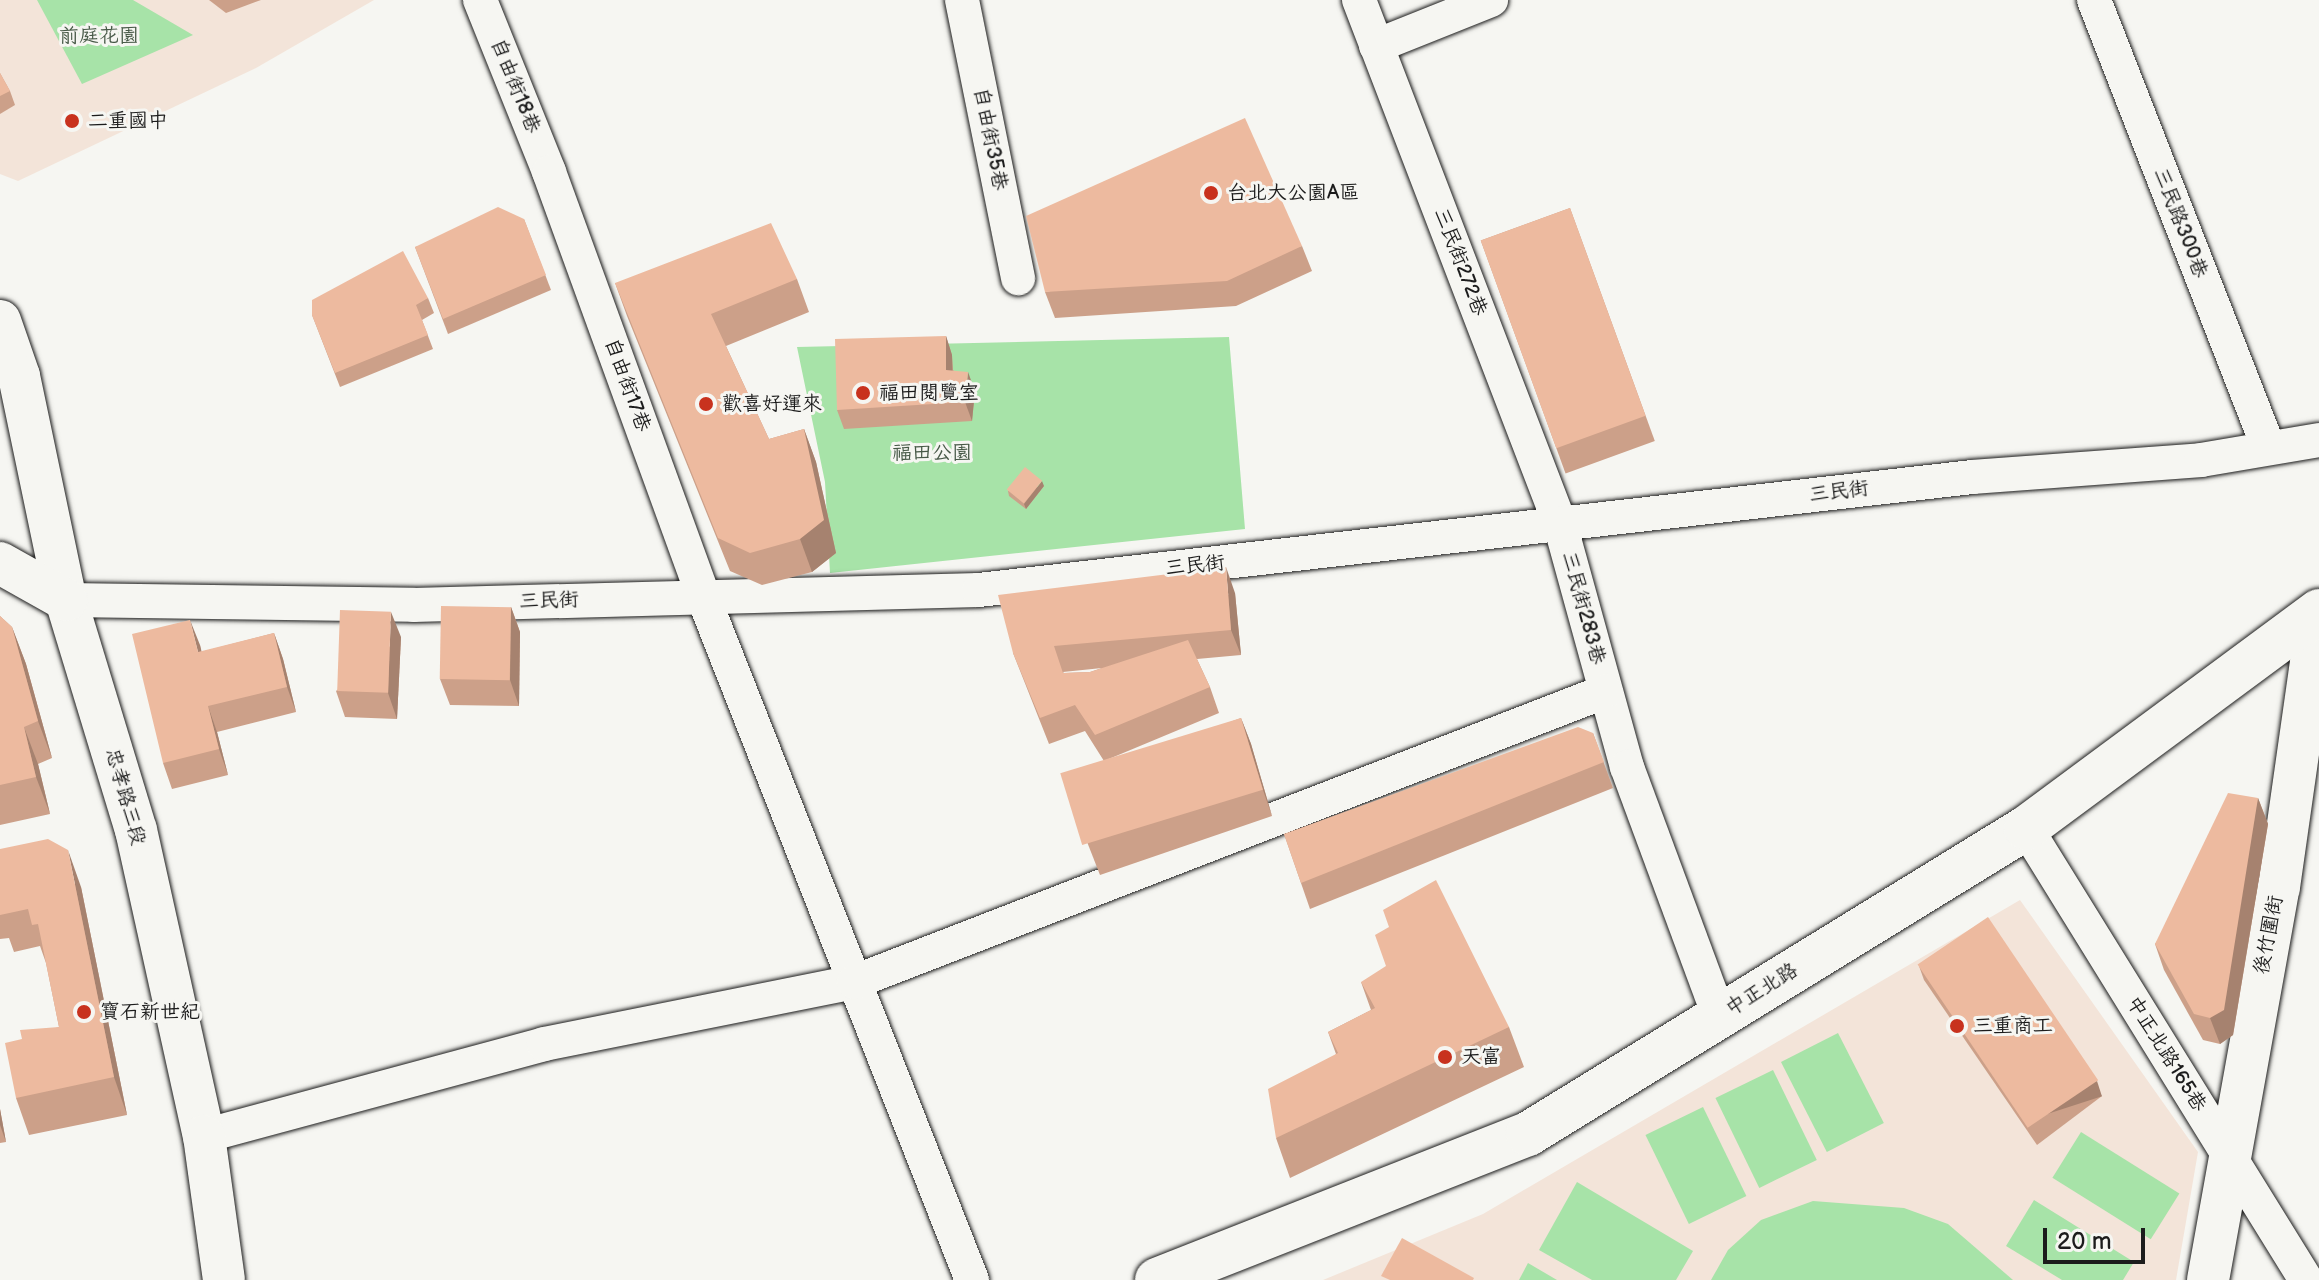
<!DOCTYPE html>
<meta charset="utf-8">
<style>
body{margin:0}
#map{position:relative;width:2319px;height:1280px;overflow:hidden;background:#f6f6f2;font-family:"Balsamiq Sans","LXGW WenKai TC",sans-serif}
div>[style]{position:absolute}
.built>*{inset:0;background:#f3e4d9}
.green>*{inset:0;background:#a7e3a8;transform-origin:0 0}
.roads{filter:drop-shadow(0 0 2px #1c1c1c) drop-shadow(0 0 2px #1c1c1c)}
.minor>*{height:34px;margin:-17px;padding:0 17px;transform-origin:17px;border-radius:17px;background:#f6f6f2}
.tertiary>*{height:42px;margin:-21px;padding:0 21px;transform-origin:21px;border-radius:21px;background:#f6f6f2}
.secondary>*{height:44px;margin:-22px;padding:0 22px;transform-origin:22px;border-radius:22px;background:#f6f6f2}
.wall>*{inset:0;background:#cca089;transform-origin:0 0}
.shaded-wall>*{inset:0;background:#a6826f;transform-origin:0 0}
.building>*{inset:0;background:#edba9f;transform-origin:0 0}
.dots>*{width:22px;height:22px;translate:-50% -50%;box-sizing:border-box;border:4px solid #f6f6f2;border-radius:50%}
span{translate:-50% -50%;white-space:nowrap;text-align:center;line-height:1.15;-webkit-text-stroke:6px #f6f6f2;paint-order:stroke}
.park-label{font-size:20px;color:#465846}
.street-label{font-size:20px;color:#1c1c1c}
.poi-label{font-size:20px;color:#1c1c1c}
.left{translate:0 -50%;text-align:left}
.scale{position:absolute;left:2043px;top:1228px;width:102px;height:36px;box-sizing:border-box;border:4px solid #1c1c1c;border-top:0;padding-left:10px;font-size:24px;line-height:28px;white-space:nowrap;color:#1c1c1c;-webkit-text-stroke:6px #f6f6f2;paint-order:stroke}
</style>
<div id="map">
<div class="built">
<i style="clip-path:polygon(0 0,374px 0,256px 68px,18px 181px,0 174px)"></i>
<i style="clip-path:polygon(2020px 900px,2198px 1152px,2176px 1280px,1323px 1280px,1483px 1214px)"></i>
</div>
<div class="green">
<i style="clip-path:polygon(37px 0,133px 0,193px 35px,82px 84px)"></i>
<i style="clip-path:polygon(1229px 337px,1245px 529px,830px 573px,825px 482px,797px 347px)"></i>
<i style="left:1838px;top:1033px;width:101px;height:64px;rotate:63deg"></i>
<i style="left:1773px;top:1070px;width:100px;height:64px;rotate:64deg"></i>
<i style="left:1703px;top:1107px;width:99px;height:64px;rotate:64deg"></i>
<i style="left:2081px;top:1132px;width:116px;height:54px;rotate:32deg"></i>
<i style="clip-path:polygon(1577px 1182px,1693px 1251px,1676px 1280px,1592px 1280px,1539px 1250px)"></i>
<i style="clip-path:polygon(2034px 1200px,2134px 1262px,2123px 1280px,2062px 1280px,2006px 1246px)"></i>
<i style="clip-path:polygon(1813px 1201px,1904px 1208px,1948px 1224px,2013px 1280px,1711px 1280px,1728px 1250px,1761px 1220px)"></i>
<i style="clip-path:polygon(1528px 1263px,1557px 1280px,1519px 1280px)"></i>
</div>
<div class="roads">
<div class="minor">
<i style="left:480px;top:0;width:185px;rotate:68.1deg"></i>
<i style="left:549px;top:172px;width:454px;rotate:70deg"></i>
<i style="left:704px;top:599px;width:732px;rotate:68.52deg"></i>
<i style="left:962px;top:0;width:284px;rotate:78.6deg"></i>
<i style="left:1359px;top:0;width:561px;rotate:69.01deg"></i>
<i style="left:1560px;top:524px;width:252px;rotate:74.6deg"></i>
<i style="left:1627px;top:767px;width:265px;rotate:69.7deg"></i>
<i style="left:2094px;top:0;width:479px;rotate:68.7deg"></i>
<i style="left:1376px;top:46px;width:124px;rotate:-21.8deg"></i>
<i style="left:66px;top:600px;width:347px;rotate:0.8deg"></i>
<i style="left:413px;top:605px;width:566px;rotate:-1.52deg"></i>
<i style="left:979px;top:590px;width:999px;rotate:-6.49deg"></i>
<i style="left:1972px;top:477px;width:230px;rotate:-4.2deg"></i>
<i style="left:2201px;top:460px;width:120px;rotate:-9.6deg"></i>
<i style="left:2026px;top:828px;width:532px;rotate:58.22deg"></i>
<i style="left:204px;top:1136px;width:352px;rotate:-15.1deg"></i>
<i style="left:544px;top:1044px;width:316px;rotate:-11.3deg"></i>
<i style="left:854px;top:982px;width:806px;rotate:-21.15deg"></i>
</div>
<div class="tertiary">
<i style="left:0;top:321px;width:58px;rotate:70.9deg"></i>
<i style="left:19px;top:376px;width:229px;rotate:78.2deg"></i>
<i style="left:66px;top:600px;width:240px;rotate:73.1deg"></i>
<i style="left:136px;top:830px;width:313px;rotate:77.5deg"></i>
<i style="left:204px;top:1136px;width:145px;rotate:82.1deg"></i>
<i style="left:0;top:563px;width:76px;rotate:29.3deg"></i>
<i style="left:2208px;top:1280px;width:399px;rotate:-79.8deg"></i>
<i style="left:2279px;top:887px;width:278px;rotate:-81.9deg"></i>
</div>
<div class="secondary">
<i style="left:1157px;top:1280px;width:399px;rotate:-21.5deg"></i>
<i style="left:1528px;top:1134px;width:584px;rotate:-31.57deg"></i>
<i style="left:2026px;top:828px;width:365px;rotate:-36.5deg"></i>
</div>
</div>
<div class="wall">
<i style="clip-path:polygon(209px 0,261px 0,226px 13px)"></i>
<i style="clip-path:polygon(0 73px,10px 91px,15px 105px,0 114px)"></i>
<i style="left:1570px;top:208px;width:248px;height:95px;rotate:70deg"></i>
<i style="clip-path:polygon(524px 219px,551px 290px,448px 334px,415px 247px)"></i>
<i style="clip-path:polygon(1302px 246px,1312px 271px,1236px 306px,1055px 318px,1045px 292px)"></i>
<i style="clip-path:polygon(797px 279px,809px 312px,726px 346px,769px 439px,804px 429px,816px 462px,836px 553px,812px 572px,762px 585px,730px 571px,627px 316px,615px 283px)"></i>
<i style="clip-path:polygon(428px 298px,434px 313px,422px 320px,433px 349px,340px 387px,312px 315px)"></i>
<i style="clip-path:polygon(946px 336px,952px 355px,953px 370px,975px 391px,972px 421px,844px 429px,837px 410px)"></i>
<i style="clip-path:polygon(1044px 486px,1026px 509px,1009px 496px,1008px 491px)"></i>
<i style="clip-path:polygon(evenodd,1235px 593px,1241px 655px,1197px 659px,1210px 687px,1219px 713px,1104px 761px,1085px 731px,1049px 744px,1013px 653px,1235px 593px,1102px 668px,1090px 672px,1064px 673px,1063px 672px,1102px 668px)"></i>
<i style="clip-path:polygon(511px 607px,520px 632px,519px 706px,450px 705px,440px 679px)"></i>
<i style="clip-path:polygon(0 616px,12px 627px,26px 664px,52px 758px,38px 764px,50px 814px,0 825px)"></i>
<i style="clip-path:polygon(274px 633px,283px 659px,296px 712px,217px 732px,228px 775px,172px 789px,163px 763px,200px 645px,201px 652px)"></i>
<i style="clip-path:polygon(401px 637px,397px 719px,345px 717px,336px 691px)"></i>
<i style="clip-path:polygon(1241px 718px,1251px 744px,1272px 816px,1100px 875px,1064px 783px)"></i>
<i style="clip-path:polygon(1593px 733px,1613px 788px,1310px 909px,1284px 834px)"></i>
<i style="clip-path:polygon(2258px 798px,2268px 824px,2233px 1035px,2220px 1044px,2203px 1040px,2164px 970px,2155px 944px)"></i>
<i style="clip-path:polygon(0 849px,81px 887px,127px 1115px,29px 1135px,16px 1098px,22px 1039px,59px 1027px,46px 963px,40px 946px,14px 952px,9px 938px,0 939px)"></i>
<i style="clip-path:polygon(1919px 966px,2102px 1096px,2037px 1145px,1924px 980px)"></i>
<i style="clip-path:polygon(1361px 982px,1509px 1027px,1524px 1067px,1290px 1178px,1276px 1138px,1336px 1054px,1328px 1032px,1371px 1010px)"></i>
<i style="clip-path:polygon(0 1109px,6px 1142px,0 1143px)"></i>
</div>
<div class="shaded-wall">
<i style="clip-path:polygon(946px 336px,952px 355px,953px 389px,946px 370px)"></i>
<i style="clip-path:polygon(968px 372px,975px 391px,972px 421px,965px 402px)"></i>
<i style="clip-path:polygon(804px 429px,816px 462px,836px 553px,812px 572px,800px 539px)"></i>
<i style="clip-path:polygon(1042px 481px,1044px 486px,1026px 509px,1024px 504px)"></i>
<i style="clip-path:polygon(1226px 567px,1235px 593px,1241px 655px,1231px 630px)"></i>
<i style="clip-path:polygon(511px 607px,520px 632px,519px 706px,510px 680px)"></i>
<i style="clip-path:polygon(391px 612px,401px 637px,397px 719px,388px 693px)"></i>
<i style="clip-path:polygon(190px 620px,200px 645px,208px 678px,198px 652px)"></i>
<i style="clip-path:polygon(12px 627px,26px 664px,52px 758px,38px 721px)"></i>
<i style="clip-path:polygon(274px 633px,283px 659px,296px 712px,287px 687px)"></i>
<i style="clip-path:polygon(208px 706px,217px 732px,228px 775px,219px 749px)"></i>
<i style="clip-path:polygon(1241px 718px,1251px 744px,1272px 816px,1263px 790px)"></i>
<i style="clip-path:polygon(24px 727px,38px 764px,50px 814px,36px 777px)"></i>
<i style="clip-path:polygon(2258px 798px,2268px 824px,2233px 1035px,2220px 1044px,2210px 1018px)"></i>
<i style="clip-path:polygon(68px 850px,81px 887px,127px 1115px,114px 1077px)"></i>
<i style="left:2097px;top:1081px;width:16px;height:81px;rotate:72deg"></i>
<i style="clip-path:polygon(0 1109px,6px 1142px,0 1125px)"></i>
</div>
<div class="building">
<i style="clip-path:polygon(0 73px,10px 91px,0 96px)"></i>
<i style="clip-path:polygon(1245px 118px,1302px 246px,1227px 281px,1045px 292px,1026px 216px)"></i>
<i style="clip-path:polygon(498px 207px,524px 219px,546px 275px,443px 319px,415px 247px)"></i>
<i style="left:1570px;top:208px;width:221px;height:95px;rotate:70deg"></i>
<i style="clip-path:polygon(771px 223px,797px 279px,711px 314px,769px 439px,804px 429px,824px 520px,800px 539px,750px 553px,718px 538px,615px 283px)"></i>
<i style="clip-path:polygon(403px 251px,428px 298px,416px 305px,428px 335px,335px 373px,312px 315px,312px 300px)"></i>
<i style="clip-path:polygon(946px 336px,946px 370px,968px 372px,965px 402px,837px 410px,835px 339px)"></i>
<i style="left:1025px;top:467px;width:22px;height:29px;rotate:39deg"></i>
<i style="clip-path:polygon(1226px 567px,1231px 630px,1054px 646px,1063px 673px,1090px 672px,1188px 640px,1210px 687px,1095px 735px,1075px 705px,1040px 718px,1013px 653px,998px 595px)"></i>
<i style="left:441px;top:606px;width:70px;height:73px;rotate:1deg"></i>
<i style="left:340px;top:610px;width:51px;height:81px;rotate:2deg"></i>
<i style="clip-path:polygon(0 616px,12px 627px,38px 721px,24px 727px,36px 777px,0 785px)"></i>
<i style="clip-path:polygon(190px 620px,198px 652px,274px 633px,287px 687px,208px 706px,219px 749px,163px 763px,132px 634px)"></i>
<i style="left:1241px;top:718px;width:75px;height:189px;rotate:73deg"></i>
<i style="clip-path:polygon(1578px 727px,1593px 733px,1604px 762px,1301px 883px,1284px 834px)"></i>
<i style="clip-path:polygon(2228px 793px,2258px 798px,2224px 1010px,2210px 1018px,2194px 1014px,2155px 944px)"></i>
<i style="clip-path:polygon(48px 839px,68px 850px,114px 1077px,16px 1098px,5px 1043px,22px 1039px,20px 1030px,59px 1027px,38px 924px,32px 925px,28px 909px,0 915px,0 849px)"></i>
<i style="clip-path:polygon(1436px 880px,1509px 1027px,1276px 1138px,1268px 1089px,1338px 1053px,1328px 1032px,1375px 1008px,1361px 982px,1386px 966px,1375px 935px,1389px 927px,1383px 910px)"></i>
<i style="left:1988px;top:917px;width:197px;height:85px;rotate:56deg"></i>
<i style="clip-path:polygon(1402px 1238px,1474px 1278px,1473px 1280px,1390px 1280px,1381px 1276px)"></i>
</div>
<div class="dots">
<i style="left:72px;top:121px;background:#c8321e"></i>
<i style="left:1211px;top:193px;background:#c8321e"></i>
<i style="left:863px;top:393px;background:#c8321e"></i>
<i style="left:706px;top:404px;background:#c8321e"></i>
<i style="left:84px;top:1012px;background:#c8321e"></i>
<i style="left:1957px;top:1026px;background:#c8321e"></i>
<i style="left:1445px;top:1057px;background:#c8321e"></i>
</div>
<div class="park-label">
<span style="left:99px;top:36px">前庭花園</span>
<span style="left:932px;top:453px">福田公園</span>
</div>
<div class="street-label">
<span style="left:515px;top:86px;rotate:68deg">自由街18巷</span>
<span style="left:990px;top:139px;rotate:79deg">自由街35巷</span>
<span style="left:2180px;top:223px;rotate:69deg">三民路300巷</span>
<span style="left:1460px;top:262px;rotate:69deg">三民街272巷</span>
<span style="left:627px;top:385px;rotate:70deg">自由街17巷</span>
<span style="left:1839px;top:492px;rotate:-7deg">三民街</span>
<span style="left:1195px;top:566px;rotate:-6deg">三民街</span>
<span style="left:549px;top:601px;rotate:-2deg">三民街</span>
<span style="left:1583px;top:608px;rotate:75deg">三民街283巷</span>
<span style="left:125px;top:797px;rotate:74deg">忠孝路三段</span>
<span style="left:2269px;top:935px;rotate:-79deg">後竹圍街</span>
<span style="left:1762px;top:990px;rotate:-32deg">中正北路</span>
<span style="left:2166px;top:1054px;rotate:58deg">中正北路165巷</span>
</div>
<div class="poi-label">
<span class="left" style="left:88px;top:121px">二重國中</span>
<span class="left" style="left:1227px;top:193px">台北大公園A區</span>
<span class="left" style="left:879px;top:393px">福田閱覽室</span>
<span class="left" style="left:722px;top:404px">歡喜好運來</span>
<span class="left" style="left:100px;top:1012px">寶石新世紀</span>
<span class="left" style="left:1973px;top:1026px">三重商工</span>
<span class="left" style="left:1461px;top:1057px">天富</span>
</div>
<div class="scale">20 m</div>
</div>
